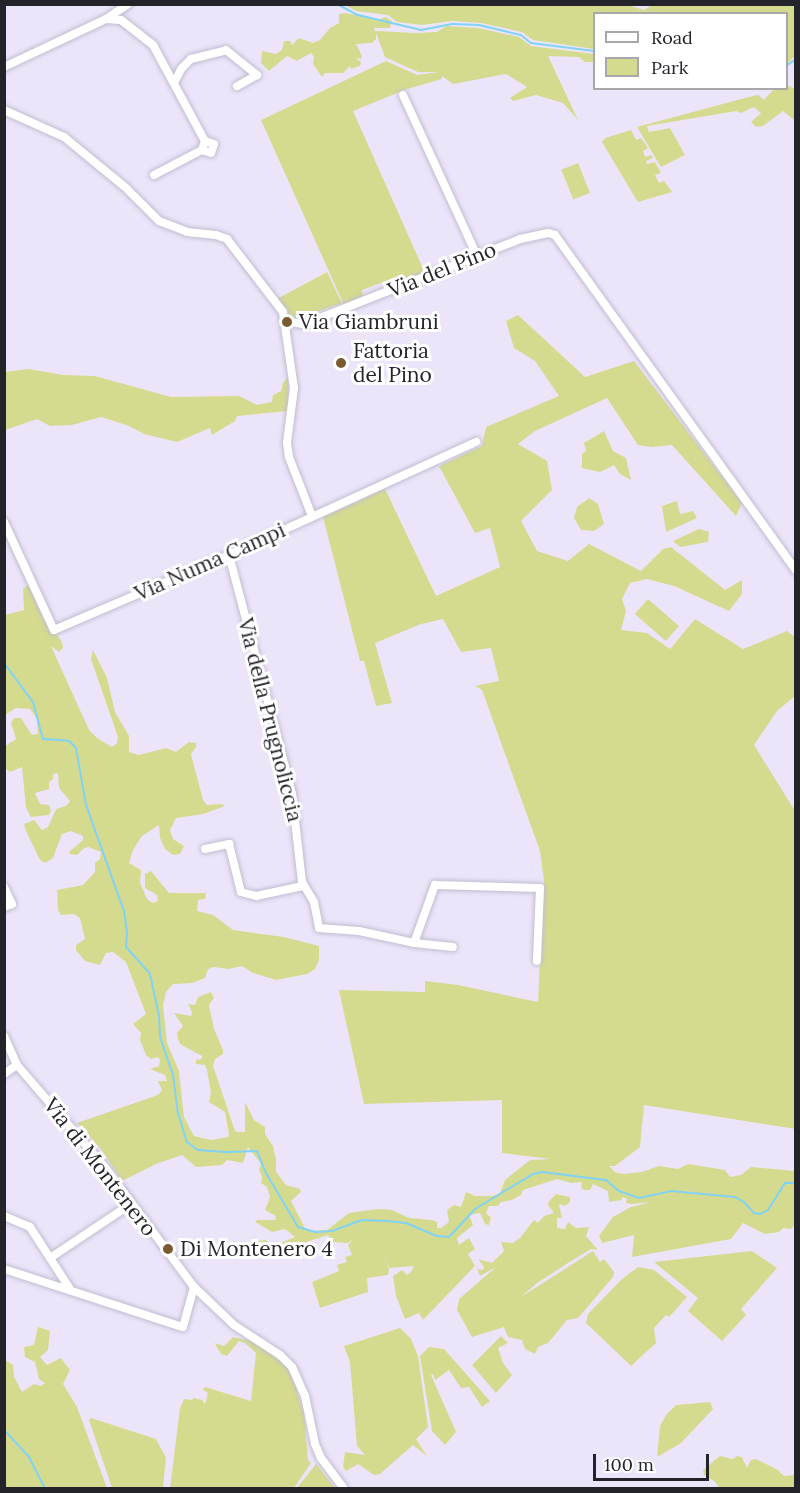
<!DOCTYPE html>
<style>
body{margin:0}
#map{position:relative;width:800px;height:1493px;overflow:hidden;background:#ece5fa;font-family:Lora,serif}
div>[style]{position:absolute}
.green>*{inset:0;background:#d4db8f;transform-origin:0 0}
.stream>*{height:2px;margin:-1px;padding:0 1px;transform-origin:1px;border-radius:1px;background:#82d2f6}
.roads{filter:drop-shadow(0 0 2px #c2bcd0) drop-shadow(0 0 2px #c2bcd0)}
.minor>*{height:8px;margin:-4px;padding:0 4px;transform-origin:4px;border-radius:4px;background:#fff}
.dots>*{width:16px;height:16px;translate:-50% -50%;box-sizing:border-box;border:3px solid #fff;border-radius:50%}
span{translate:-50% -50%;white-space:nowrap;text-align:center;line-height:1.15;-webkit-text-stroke:6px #fff;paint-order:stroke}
.street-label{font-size:21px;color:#25232a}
.poi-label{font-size:21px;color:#25232a}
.left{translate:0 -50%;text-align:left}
.frame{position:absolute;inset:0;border:6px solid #25232a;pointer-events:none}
.legend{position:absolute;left:593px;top:12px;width:195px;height:78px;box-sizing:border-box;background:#fff;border:2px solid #a8a7aa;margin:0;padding:8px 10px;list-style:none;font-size:18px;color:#25232a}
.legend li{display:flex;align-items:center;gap:12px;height:30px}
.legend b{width:30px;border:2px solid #a8a7aa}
.scale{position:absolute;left:593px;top:1454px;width:116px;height:27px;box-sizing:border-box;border:3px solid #25232a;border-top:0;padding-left:8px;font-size:18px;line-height:21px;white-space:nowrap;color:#25232a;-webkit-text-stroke:4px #fff;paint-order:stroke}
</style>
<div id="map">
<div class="green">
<i style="clip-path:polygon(567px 5px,628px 5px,644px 10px,653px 4px,795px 5px,795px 56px,787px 64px,786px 14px,594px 14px,594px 49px,533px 40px,522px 32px,481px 23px,452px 21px,422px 25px,397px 22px,388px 15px,356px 11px,345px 5px)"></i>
<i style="clip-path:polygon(346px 13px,377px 20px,386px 17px,392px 21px,390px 28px,374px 28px,375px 31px,416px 33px,437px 32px,446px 26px,478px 28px,519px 37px,531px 46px,594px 54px,594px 62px,585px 62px,579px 57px,548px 56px,578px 120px,563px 103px,536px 95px,513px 101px,510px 98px,527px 87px,506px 74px,453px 84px,442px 76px,442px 79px,407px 89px,353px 111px,425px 273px,397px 284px,394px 278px,362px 290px,363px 296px,344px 305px,261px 120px,386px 61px,417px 75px,439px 72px,418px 72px,385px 57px,376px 33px,376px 39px,372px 43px,356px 44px,362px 56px,361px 59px,355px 58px,361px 62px,360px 66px,351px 69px,350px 66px,343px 73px,325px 73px,322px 77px,313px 64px,314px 57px,311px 53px,297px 61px,287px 56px,269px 71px,261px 63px,262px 51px,276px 54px,282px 50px,284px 41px,290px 41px,292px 45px,299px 38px,313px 43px,320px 40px,330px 28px,339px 23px,339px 14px)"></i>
<i style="clip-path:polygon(787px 85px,795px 89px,795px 121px,783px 111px,763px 126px,756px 127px,751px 122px,761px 113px,754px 107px,741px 113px,736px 111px,647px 126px,649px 132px,670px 128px,685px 155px,661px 167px,637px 127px,745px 98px,758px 95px,764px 100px,774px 89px,786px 88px)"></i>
<i style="clip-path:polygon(631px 130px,636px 140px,641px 138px,648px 148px,643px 151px,645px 157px,651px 155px,653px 158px,646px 161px,647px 164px,655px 162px,661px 173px,655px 175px,659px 183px,664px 181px,672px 192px,638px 202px,636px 199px,602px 142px,605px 138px)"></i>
<i style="left:578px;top:163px;width:32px;height:18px;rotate:68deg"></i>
<i style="clip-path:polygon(327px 272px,342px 303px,298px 318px,293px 319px,287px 314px,277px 299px)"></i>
<i style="clip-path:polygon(518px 315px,585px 377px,634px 361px,742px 503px,736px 516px,672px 445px,652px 447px,638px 445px,607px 398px,535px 431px,518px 444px,547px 461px,552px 490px,521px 521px,537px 551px,568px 561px,589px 544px,641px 571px,663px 549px,671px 547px,725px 590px,742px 580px,742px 594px,729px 611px,674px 586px,647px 579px,630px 583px,622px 599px,626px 611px,621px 630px,647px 633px,670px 649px,695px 619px,743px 649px,787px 631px,795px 637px,795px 696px,777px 711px,754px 745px,795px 811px,796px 1129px,644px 1105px,640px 1147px,615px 1166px,609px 1166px,615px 1172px,622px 1174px,642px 1172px,659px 1166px,678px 1169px,688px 1164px,725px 1170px,730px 1177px,741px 1175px,751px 1167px,795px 1171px,794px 1225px,791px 1229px,783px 1228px,779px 1232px,765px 1234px,743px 1223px,731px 1239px,632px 1257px,634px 1235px,602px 1243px,599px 1236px,613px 1217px,631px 1207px,651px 1202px,632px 1204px,626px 1203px,627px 1199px,623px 1197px,621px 1200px,609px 1202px,608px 1191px,593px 1184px,590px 1190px,584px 1190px,581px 1188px,582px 1182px,571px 1183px,557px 1179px,523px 1190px,521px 1195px,512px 1200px,501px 1202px,498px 1206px,489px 1206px,486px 1213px,491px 1218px,489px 1225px,485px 1224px,480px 1213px,469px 1215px,473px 1225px,457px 1238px,459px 1245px,469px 1238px,475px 1249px,468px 1254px,475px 1266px,423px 1320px,419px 1313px,405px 1319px,396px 1296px,393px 1276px,402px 1270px,407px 1275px,411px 1272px,414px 1266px,389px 1268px,383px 1255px,389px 1269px,388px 1275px,367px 1278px,368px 1292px,320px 1308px,312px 1282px,339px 1271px,337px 1265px,347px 1262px,345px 1257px,352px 1255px,348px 1245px,353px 1239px,348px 1243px,332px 1242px,328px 1235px,300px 1244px,286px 1253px,265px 1257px,258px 1241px,265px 1240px,279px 1247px,283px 1242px,295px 1237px,285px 1229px,272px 1232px,255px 1222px,257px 1220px,275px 1220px,276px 1216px,265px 1210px,270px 1197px,267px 1187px,261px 1183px,262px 1177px,259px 1170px,261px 1164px,248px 1147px,243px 1163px,227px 1160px,222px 1165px,196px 1167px,182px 1155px,156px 1164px,122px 1181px,101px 1149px,77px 1123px,158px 1095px,162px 1090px,158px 1081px,167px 1081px,165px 1075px,150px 1069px,159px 1066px,160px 1059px,157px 1057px,151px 1059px,146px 1055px,140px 1040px,141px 1033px,133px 1024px,146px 1014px,126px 962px,113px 952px,106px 953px,100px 965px,85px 961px,76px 950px,76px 945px,85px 939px,80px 918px,74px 914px,61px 915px,58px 910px,57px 890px,83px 885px,95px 872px,95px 863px,100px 859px,101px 852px,88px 847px,84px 848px,77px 855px,70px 854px,69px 852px,83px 840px,83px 836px,71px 831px,62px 834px,53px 858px,45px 863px,40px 860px,26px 831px,24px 824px,34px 820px,42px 830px,48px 827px,56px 809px,66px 806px,70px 801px,59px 788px,58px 773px,53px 774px,53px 779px,49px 782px,49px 789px,35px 793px,40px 804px,49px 805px,51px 811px,49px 815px,31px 817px,26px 808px,22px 767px,10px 772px,5px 768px,5px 746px,16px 739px,11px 723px,14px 718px,21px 718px,32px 735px,38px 734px,37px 719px,30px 709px,16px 708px,5px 715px,5px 615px,24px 610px,23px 589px,30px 583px,40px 611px,62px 642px,63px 648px,59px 652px,51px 646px,89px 730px,97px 738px,112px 747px,117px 743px,118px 737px,91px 659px,93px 650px,107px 678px,115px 712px,129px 736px,129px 752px,139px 755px,166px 748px,176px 752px,189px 742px,196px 743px,196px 747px,191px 754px,203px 800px,207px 805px,222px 804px,225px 806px,203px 814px,176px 818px,170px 830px,173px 839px,184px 846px,180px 854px,173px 855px,165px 849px,160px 838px,159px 825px,142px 836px,133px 850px,129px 863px,141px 870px,140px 883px,147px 899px,153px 903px,158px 901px,157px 895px,145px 888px,145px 874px,151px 871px,169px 893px,206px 893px,205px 899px,198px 900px,197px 911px,213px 915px,233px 930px,284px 937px,319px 946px,319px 960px,315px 969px,307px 974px,276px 980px,253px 973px,242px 966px,229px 969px,213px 967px,208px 969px,205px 978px,192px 983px,173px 984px,166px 992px,163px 1005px,167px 1043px,179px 1071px,184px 1117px,194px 1136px,211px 1140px,228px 1137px,229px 1134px,225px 1112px,209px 1102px,211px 1093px,207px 1070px,205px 1065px,196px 1064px,196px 1060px,202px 1059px,202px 1056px,180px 1044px,178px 1039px,177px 1033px,183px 1026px,174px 1013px,191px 1016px,192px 1012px,188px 1004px,195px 1005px,198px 997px,211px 992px,214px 998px,209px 1005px,214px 1029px,223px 1050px,223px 1054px,215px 1059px,213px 1066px,234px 1128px,236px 1132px,245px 1132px,245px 1102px,254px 1120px,265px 1127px,265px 1134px,273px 1146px,276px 1159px,276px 1172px,286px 1185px,300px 1189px,301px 1192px,291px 1201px,305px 1228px,311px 1231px,327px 1230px,349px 1213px,378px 1209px,392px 1210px,409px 1218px,432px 1220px,437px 1222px,437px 1228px,441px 1228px,449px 1222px,447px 1210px,454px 1205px,461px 1207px,466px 1192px,475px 1196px,493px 1196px,500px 1193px,505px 1180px,530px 1160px,551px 1159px,502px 1153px,502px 1100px,364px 1104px,339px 990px,425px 992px,425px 981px,458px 985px,538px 1002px,544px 881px,540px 851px,482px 690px,475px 686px,499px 681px,491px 648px,461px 652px,443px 619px,421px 624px,375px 643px,392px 703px,376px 706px,364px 661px,360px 661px,323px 517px,385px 489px,436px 596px,500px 567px,490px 528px,475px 533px,439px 466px,482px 446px,486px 427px,559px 396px,535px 361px,514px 348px,506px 321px)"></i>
<i style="clip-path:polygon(29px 369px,63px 375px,95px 376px,171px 397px,239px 396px,257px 405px,272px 402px,273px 395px,281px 391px,283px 383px,288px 377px,288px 411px,237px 416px,235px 421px,212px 435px,210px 428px,177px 442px,144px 434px,129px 426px,101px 417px,72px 425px,50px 426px,37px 419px,5px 430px,4px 372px)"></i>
<i style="clip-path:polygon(604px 431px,613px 451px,626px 458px,631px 480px,620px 474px,614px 465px,600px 472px,582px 468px,582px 454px,586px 451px,584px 443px)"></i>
<i style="clip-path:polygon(589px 498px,598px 504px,604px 524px,594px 531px,581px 530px,574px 518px,577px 507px)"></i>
<i style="clip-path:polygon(677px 501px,680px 514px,693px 511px,697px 518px,666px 532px,662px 506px)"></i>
<i style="clip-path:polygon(699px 529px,709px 532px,708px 542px,680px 547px,673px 541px)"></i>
<i style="left:648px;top:599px;width:41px;height:20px;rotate:41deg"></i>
<i style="clip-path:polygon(556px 1194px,570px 1197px,570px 1202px,565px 1206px,559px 1204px,562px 1218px,557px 1218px,557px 1228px,565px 1229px,568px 1222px,576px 1228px,589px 1227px,586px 1236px,598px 1250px,591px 1249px,568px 1263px,537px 1283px,521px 1297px,593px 1251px,600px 1262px,604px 1259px,608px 1264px,614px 1272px,613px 1277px,578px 1318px,567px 1320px,548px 1343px,538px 1347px,535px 1354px,525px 1349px,522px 1340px,508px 1337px,504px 1327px,472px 1337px,457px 1310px,459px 1299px,496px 1267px,480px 1276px,477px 1269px,483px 1270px,484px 1267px,478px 1259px,492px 1263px,504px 1251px,501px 1242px,513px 1243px,520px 1238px,534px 1220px,538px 1223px,544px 1216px,554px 1213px,548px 1205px,549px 1201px)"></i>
<i style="clip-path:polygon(752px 1251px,777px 1268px,741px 1309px,746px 1315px,722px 1341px,688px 1311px,698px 1298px,654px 1262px)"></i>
<i style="clip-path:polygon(638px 1267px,654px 1270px,687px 1297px,669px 1317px,666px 1315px,654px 1328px,656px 1343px,631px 1366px,586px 1323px,588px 1314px,622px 1279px)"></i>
<i style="clip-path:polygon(38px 1327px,50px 1331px,48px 1350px,40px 1357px,47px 1365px,61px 1358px,70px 1370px,63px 1384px,77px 1407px,107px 1488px,5px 1488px,5px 1360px,13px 1365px,14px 1377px,22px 1392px,34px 1384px,41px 1386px,45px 1383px,39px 1379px,35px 1362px,25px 1357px,24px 1347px,34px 1345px)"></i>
<i style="clip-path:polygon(400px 1328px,411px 1339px,418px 1356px,428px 1427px,416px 1439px,427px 1456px,413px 1445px,380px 1474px,374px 1475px,358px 1464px,346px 1471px,343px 1467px,345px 1452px,365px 1455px,357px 1446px,350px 1362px,344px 1346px)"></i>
<i style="clip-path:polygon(501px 1336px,508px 1343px,498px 1348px,503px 1363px,512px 1375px,496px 1393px,472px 1365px)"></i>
<i style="clip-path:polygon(233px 1337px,250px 1341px,265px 1349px,290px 1369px,304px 1414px,308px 1460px,311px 1463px,294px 1488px,170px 1488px,180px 1408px,184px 1399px,192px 1400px,194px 1398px,202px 1400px,205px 1404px,208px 1393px,203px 1390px,205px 1387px,251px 1401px,256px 1353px,245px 1343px,239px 1341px,227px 1356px,221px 1354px,216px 1346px,215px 1343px,224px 1346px)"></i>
<i style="clip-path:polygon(429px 1347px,444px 1349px,490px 1401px,482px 1407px,469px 1387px,461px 1388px,449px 1370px,435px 1380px,433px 1374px,431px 1375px,456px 1432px,445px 1445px,432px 1431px,420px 1356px)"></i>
<i style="clip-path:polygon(710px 1402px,713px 1409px,681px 1443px,657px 1457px,660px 1426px,666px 1415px,676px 1405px)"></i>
<i style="clip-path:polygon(91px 1418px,156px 1439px,166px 1458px,163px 1488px,112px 1488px,89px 1420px)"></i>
<i style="clip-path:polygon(720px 1456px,733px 1459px,737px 1456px,742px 1457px,747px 1468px,751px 1460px,756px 1459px,778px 1470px,784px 1476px,795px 1475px,795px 1488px,720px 1488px,714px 1481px,704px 1475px,703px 1470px)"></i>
<i style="clip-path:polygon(316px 1464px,335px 1488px,297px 1488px)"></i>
</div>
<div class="stream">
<i style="left:337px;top:4px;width:24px;rotate:28deg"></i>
<i style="left:358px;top:15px;width:65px;rotate:13.4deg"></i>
<i style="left:421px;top:30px;width:33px;rotate:-11deg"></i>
<i style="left:453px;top:24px;width:26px;rotate:2deg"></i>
<i style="left:479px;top:25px;width:43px;rotate:13.4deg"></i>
<i style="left:521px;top:35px;width:13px;rotate:39deg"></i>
<i style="left:531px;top:43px;width:64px;rotate:7.2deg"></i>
<i style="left:786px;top:66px;width:12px;rotate:-35deg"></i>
<i style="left:4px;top:663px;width:49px;rotate:53.4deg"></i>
<i style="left:33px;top:702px;width:38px;rotate:75deg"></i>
<i style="left:43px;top:739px;width:26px;rotate:4deg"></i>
<i style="left:69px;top:741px;width:10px;rotate:45deg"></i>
<i style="left:76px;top:748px;width:58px;rotate:80deg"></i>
<i style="left:86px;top:805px;width:113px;rotate:70.3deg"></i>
<i style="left:124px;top:911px;width:22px;rotate:82deg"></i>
<i style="left:127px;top:933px;width:14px;rotate:94deg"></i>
<i style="left:126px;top:947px;width:36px;rotate:48deg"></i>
<i style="left:150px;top:974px;width:43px;rotate:77.9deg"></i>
<i style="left:159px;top:1016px;width:21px;rotate:87deg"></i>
<i style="left:160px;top:1037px;width:39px;rotate:71deg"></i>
<i style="left:173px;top:1074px;width:39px;rotate:83deg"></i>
<i style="left:178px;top:1113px;width:30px;rotate:73deg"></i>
<i style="left:187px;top:1142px;width:14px;rotate:36deg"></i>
<i style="left:198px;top:1150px;width:31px;rotate:4deg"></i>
<i style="left:229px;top:1152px;width:28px;rotate:-2deg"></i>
<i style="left:257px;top:1151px;width:24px;rotate:68deg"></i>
<i style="left:266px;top:1173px;width:63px;rotate:59.3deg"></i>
<i style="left:298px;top:1227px;width:19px;rotate:16deg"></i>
<i style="left:316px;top:1232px;width:16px;rotate:-4deg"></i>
<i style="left:332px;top:1231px;width:32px;rotate:-20deg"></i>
<i style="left:362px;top:1220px;width:26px;rotate:2deg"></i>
<i style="left:388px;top:1221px;width:18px;rotate:6deg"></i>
<i style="left:406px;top:1223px;width:34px;rotate:23deg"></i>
<i style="left:437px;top:1236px;width:12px;rotate:5deg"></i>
<i style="left:449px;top:1237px;width:38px;rotate:-47deg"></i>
<i style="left:475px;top:1209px;width:68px;rotate:-31.1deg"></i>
<i style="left:533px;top:1174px;width:9px;rotate:-13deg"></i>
<i style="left:542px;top:1172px;width:64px;rotate:7.1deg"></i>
<i style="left:606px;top:1180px;width:17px;rotate:40deg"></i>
<i style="left:619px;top:1191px;width:21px;rotate:19deg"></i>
<i style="left:639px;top:1198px;width:33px;rotate:-12deg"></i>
<i style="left:671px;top:1191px;width:64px;rotate:5.4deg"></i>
<i style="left:735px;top:1197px;width:10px;rotate:29deg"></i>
<i style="left:744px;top:1202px;width:15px;rotate:48deg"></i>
<i style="left:754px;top:1213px;width:7px;rotate:8deg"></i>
<i style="left:761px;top:1214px;width:8px;rotate:-30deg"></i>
<i style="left:768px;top:1210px;width:32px;rotate:-58deg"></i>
<i style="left:785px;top:1183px;width:11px"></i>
<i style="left:4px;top:1430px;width:37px;rotate:47deg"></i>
<i style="left:29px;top:1457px;width:35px;rotate:63deg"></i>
</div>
<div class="roads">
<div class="minor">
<i style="left:109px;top:17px;width:23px;rotate:-34deg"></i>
<i style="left:4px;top:67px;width:113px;rotate:-25.2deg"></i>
<i style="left:106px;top:19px;width:15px;rotate:4deg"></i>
<i style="left:121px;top:20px;width:41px;rotate:38deg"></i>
<i style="left:153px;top:45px;width:109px;rotate:61.6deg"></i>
<i style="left:174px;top:83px;width:16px;rotate:-63deg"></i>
<i style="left:181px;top:69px;width:14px;rotate:-45deg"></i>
<i style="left:191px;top:59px;width:36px;rotate:-14deg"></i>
<i style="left:226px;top:50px;width:40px;rotate:39deg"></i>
<i style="left:257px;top:75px;width:23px;rotate:151deg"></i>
<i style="left:403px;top:95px;width:177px;rotate:65.3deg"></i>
<i style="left:4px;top:110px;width:66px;rotate:24.2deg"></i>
<i style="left:64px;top:137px;width:79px;rotate:39.3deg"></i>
<i style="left:125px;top:187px;width:48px;rotate:45deg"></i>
<i style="left:159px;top:221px;width:30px;rotate:21deg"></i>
<i style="left:187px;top:232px;width:29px;rotate:6deg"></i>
<i style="left:216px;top:235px;width:12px;rotate:20deg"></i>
<i style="left:227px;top:239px;width:92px;rotate:52.5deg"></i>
<i style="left:283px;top:312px;width:7px;rotate:82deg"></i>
<i style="left:284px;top:319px;width:7px;rotate:27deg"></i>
<i style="left:290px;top:322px;width:13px;rotate:9deg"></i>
<i style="left:303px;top:324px;width:9px;rotate:-18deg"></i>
<i style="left:312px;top:321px;width:224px;rotate:-21.5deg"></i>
<i style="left:520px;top:239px;width:29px;rotate:-12deg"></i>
<i style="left:548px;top:233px;width:7px;rotate:16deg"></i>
<i style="left:555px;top:235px;width:413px;rotate:54.3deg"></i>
<i style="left:154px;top:175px;width:54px;rotate:-27.5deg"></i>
<i style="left:202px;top:150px;width:9px;rotate:-72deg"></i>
<i style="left:205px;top:141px;width:9px;rotate:18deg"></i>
<i style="left:214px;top:144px;width:9px;rotate:108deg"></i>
<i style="left:211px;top:153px;width:9px;rotate:-162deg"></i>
<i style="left:284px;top:319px;width:70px;rotate:81.8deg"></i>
<i style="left:294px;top:388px;width:55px;rotate:97.3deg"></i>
<i style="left:287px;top:443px;width:14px;rotate:82deg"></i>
<i style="left:289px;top:457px;width:63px;rotate:68.7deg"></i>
<i style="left:4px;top:522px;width:119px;rotate:65.2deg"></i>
<i style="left:54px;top:630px;width:190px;rotate:-23.2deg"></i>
<i style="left:229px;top:555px;width:272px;rotate:-24.6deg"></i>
<i style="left:229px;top:555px;width:247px;rotate:75.2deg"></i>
<i style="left:292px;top:794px;width:89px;rotate:83.5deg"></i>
<i style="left:302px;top:882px;width:23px;rotate:59deg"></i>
<i style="left:314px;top:902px;width:26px;rotate:79deg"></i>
<i style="left:319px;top:928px;width:40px;rotate:4.3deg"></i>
<i style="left:359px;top:931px;width:56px;rotate:12.3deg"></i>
<i style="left:414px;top:943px;width:62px;rotate:-70.1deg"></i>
<i style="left:435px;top:885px;width:105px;rotate:1.6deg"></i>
<i style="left:540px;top:888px;width:73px;rotate:92.4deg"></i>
<i style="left:205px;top:849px;width:25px;rotate:-12deg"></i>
<i style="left:229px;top:844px;width:49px;rotate:76deg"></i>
<i style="left:241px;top:892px;width:16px;rotate:15deg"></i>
<i style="left:256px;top:896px;width:48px;rotate:-12deg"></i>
<i style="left:4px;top:887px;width:19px;rotate:65deg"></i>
<i style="left:12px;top:904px;width:9px;rotate:159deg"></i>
<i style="left:414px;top:943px;width:39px;rotate:6deg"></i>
<i style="left:4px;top:1036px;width:32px;rotate:66deg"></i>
<i style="left:17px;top:1065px;width:133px;rotate:49.3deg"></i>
<i style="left:104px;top:1166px;width:151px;rotate:53.4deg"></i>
<i style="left:194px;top:1287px;width:55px;rotate:43.5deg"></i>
<i style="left:234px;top:1325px;width:55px;rotate:33.1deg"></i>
<i style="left:280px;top:1355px;width:17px;rotate:45deg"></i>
<i style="left:292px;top:1367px;width:32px;rotate:66deg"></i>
<i style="left:305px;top:1396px;width:49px;rotate:78.2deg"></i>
<i style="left:315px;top:1444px;width:15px;rotate:67deg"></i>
<i style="left:321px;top:1458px;width:38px;rotate:53deg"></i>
<i style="left:4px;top:1074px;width:16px;rotate:-35deg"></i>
<i style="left:4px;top:1216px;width:28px;rotate:23deg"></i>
<i style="left:30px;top:1227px;width:74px;rotate:57.2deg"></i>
<i style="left:50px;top:1258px;width:97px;rotate:-33.7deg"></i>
<i style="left:4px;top:1269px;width:188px;rotate:18deg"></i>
<i style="left:183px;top:1327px;width:41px;rotate:-74.6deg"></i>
</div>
</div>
<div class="dots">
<i style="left:287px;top:322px;background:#7a5a2f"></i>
<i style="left:341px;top:363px;background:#7a5a2f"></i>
<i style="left:168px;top:1249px;background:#7a5a2f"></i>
</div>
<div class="street-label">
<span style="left:442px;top:270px;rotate:-22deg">Via del Pino</span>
<span style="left:210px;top:562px;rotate:-24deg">Via Numa Campi</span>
<span style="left:270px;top:720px;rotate:76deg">Via della Prugnoliccia</span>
<span style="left:100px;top:1167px;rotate:52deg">Via di Montenero</span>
</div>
<div class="poi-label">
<span class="left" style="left:299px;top:322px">Via Giambruni</span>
<span class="left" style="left:353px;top:363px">Fattoria<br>del Pino</span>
<span class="left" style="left:180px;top:1249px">Di Montenero 4</span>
</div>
<div class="frame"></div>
<ul class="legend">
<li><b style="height:8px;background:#fff"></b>Road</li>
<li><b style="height:16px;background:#d4db8f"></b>Park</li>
</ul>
<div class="scale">100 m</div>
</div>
